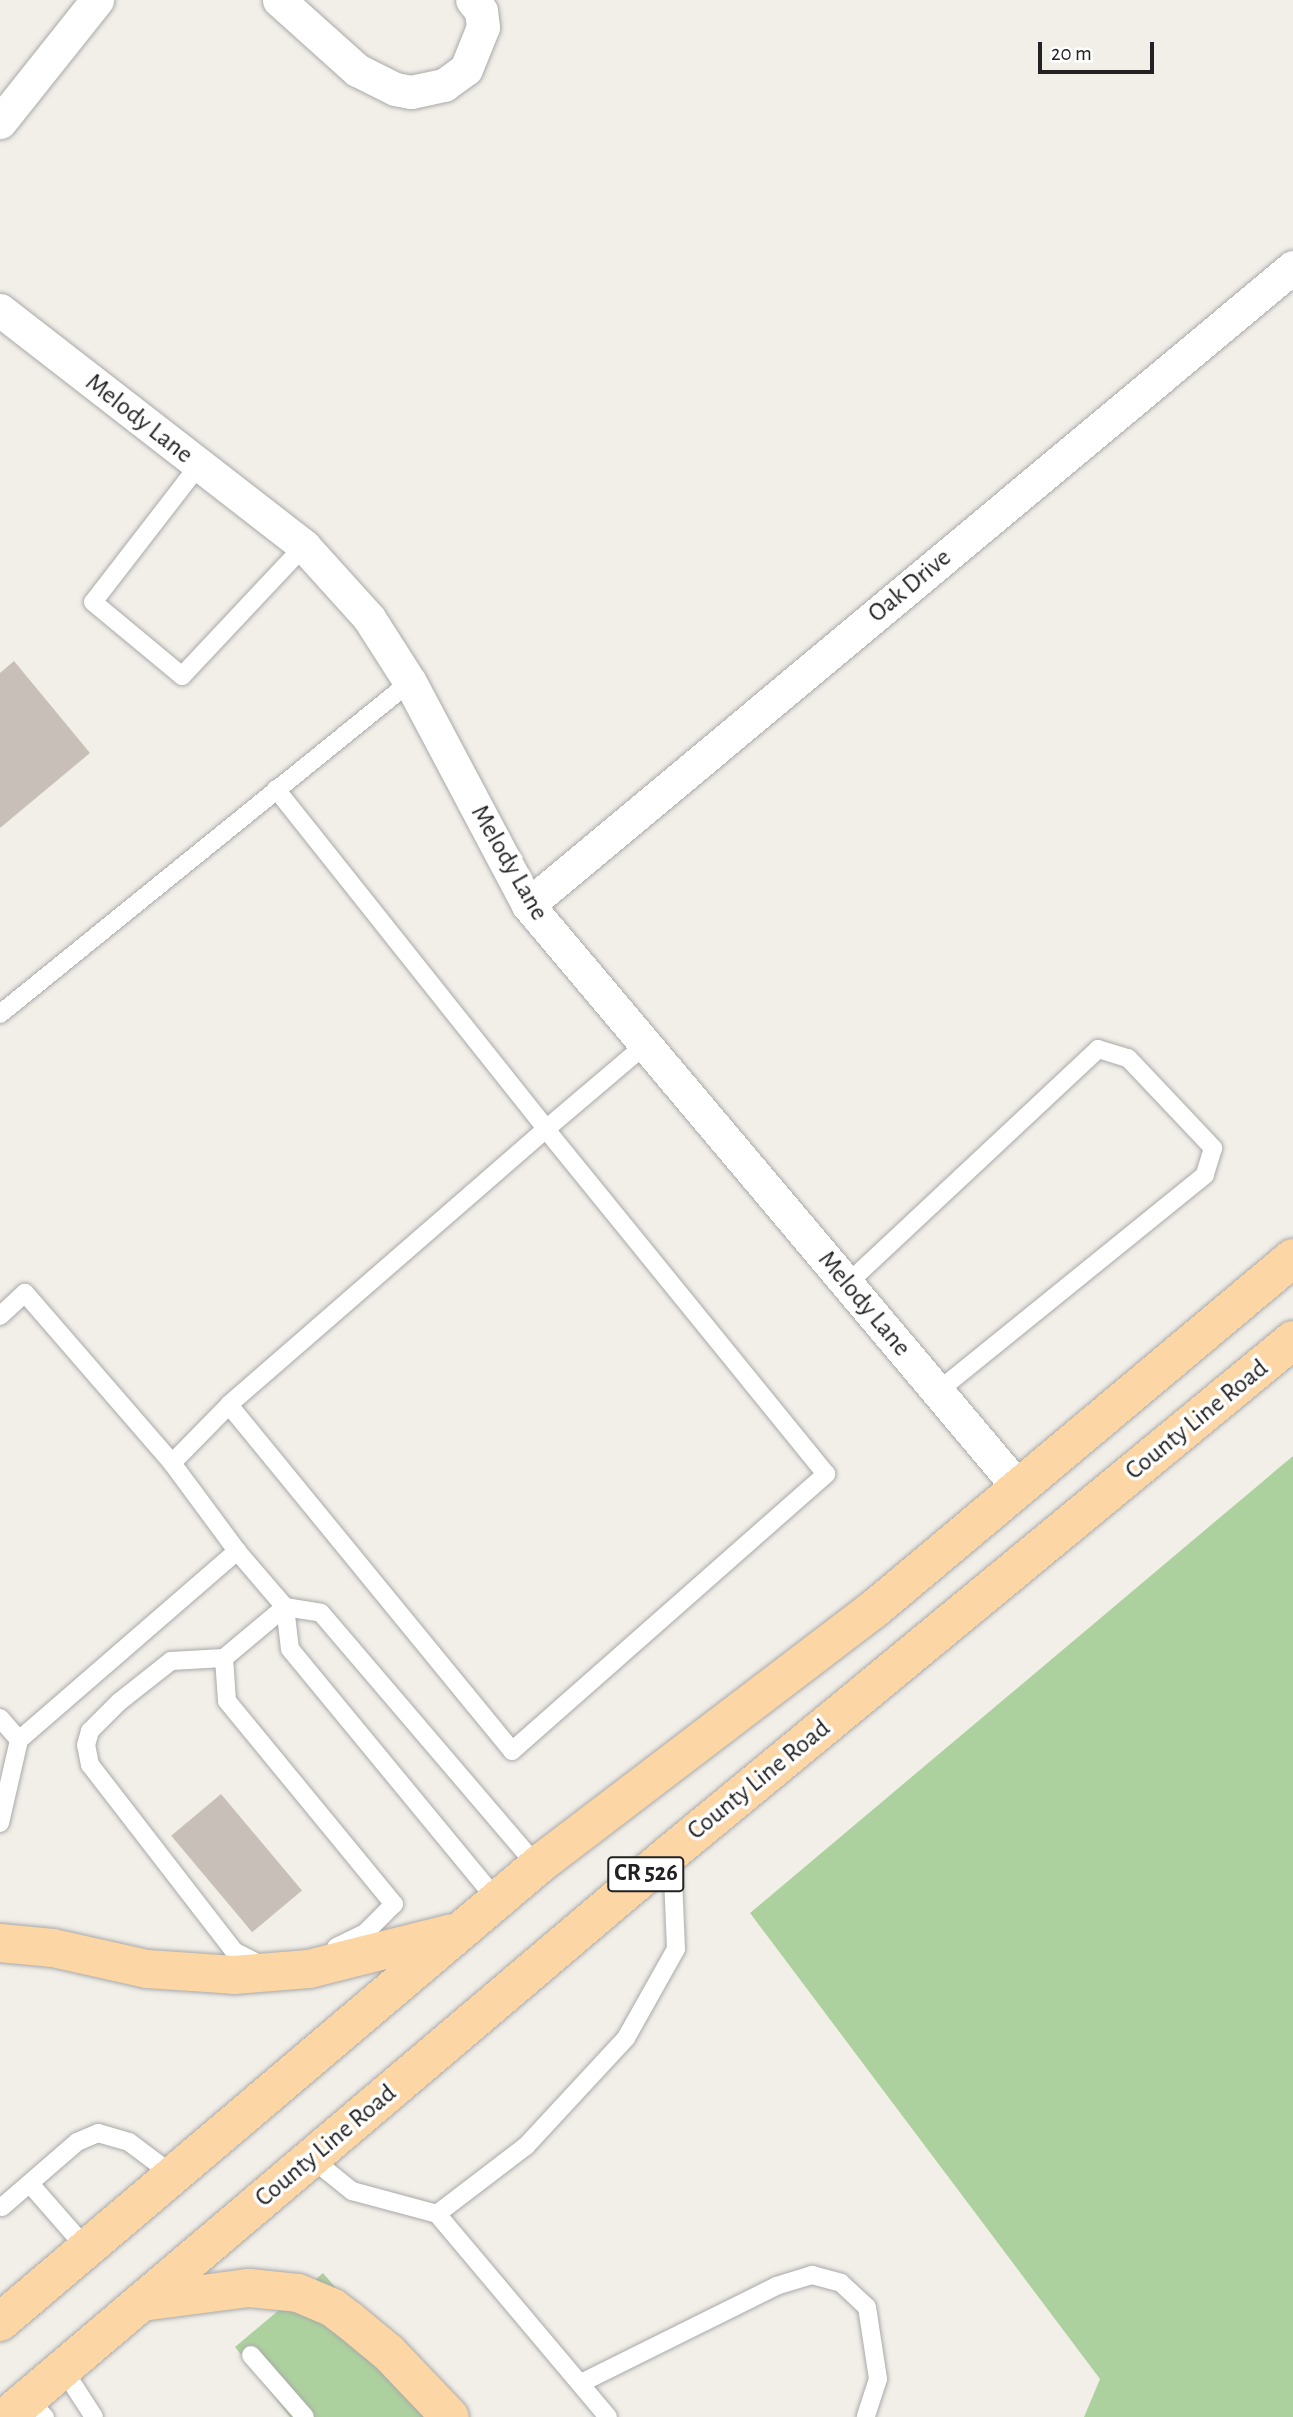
<!DOCTYPE html>
<style>
body{margin:0}
#map{position:relative;width:1293px;height:2417px;overflow:hidden;background:#f2efe9;font-family:"Alegreya Sans",sans-serif}
div>[style]{position:absolute}
.forest>*{inset:0;background:#add19e}
.building>*{inset:0;background:#c7bfb8;transform-origin:0 0}
.roads{filter:drop-shadow(0 0 2px #a9a9a9) drop-shadow(0 0 2px #a9a9a9)}
.service>*{height:18px;margin:-9px;padding:0 9px;transform-origin:9px;border-radius:9px;background:#fff}
.minor>*{height:33px;margin:-16.5px;padding:0 16.5px;transform-origin:16.5px;border-radius:16.5px;background:#fff}
.primary>*{height:38px;margin:-19px;padding:0 19px;transform-origin:19px;border-radius:19px;background:#fcd6a4}
span{translate:-50% -50%;white-space:nowrap;text-align:center;line-height:1.15;-webkit-text-stroke:7px #fff;paint-order:stroke}
.shield-label span{padding:2px 5px;background:#fff;border:2px solid;border-radius:5px;-webkit-text-stroke-width:0}
.shield-label{font-size:24px;color:#222;font-weight:700}
.street-label{font-size:26px;color:#222}
.scale{position:absolute;left:1038px;top:42px;width:116px;height:32px;box-sizing:border-box;border:4px solid #222;border-top:0;padding-left:9px;font-size:21px;line-height:24px;white-space:nowrap;color:#222;-webkit-text-stroke:5px #fff;paint-order:stroke}
</style>
<div id="map">
<div class="forest">
<i style="clip-path:polygon(1293px 1456px,1293px 2417px,1084px 2417px,1100px 2379px,750px 1913px)"></i>
<i style="clip-path:polygon(323px 2273px,445px 2417px,290px 2417px,235px 2347px)"></i>
</div>
<div class="building">
<i style="clip-path:polygon(14px 661px,90px 753px,0 828px,0 673px)"></i>
<i style="left:221px;top:1794px;width:126px;height:65px;rotate:50deg"></i>
</div>
<div class="roads">
<div class="service">
<i style="left:199px;top:465px;width:173px;rotate:127.7deg"></i>
<i style="left:93px;top:602px;width:116px;rotate:39.7deg"></i>
<i style="left:182px;top:676px;width:178px;rotate:-46.8deg"></i>
<i style="left:276px;top:789px;width:434px;rotate:51.5deg"></i>
<i style="left:546px;top:1129px;width:420px;rotate:139deg"></i>
<i style="left:229px;top:1405px;width:447px;rotate:50.7deg"></i>
<i style="left:512px;top:1751px;width:419px;rotate:-41.4deg"></i>
<i style="left:826px;top:1474px;width:444px;rotate:-129.1deg"></i>
<i style="left:546px;top:1129px;width:128px;rotate:-40.3deg"></i>
<i style="left:0;top:1014px;width:528px;rotate:-39deg"></i>
<i style="left:847px;top:1284px;width:344px;rotate:-43.1deg"></i>
<i style="left:1098px;top:1049px;width:31px;rotate:17deg"></i>
<i style="left:1128px;top:1058px;width:124px;rotate:46.6deg"></i>
<i style="left:1213px;top:1148px;width:28px;rotate:107deg"></i>
<i style="left:1205px;top:1175px;width:343px;rotate:141deg"></i>
<i style="left:0;top:1316px;width:34px;rotate:-43deg"></i>
<i style="left:25px;top:1293px;width:225px;rotate:49.1deg"></i>
<i style="left:172px;top:1463px;width:81px;rotate:-45.5deg"></i>
<i style="left:172px;top:1463px;width:109px;rotate:53.5deg"></i>
<i style="left:224px;top:1658px;width:43px;rotate:86deg"></i>
<i style="left:227px;top:1701px;width:263px;rotate:50.6deg"></i>
<i style="left:394px;top:1904px;width:41px;rotate:135deg"></i>
<i style="left:365px;top:1933px;width:32px;rotate:154deg"></i>
<i style="left:0;top:1718px;width:29px;rotate:49deg"></i>
<i style="left:0;top:1823px;width:85px;rotate:-77.1deg"></i>
<i style="left:19px;top:1740px;width:289px;rotate:-40.9deg"></i>
<i style="left:237px;top:1551px;width:74px;rotate:49.4deg"></i>
<i style="left:285px;top:1607px;width:42px;rotate:83.2deg"></i>
<i style="left:290px;top:1649px;width:325px;rotate:50.5deg"></i>
<i style="left:259px;top:1964px;width:28px;rotate:-153deg"></i>
<i style="left:234px;top:1951px;width:235px;rotate:-127.7deg"></i>
<i style="left:90px;top:1765px;width:20px;rotate:-101deg"></i>
<i style="left:86px;top:1745px;width:15px;rotate:-74deg"></i>
<i style="left:90px;top:1731px;width:41px;rotate:-45deg"></i>
<i style="left:119px;top:1702px;width:66px;rotate:-38.3deg"></i>
<i style="left:171px;top:1661px;width:53px;rotate:-3.2deg"></i>
<i style="left:224px;top:1658px;width:80px;rotate:-39.9deg"></i>
<i style="left:285px;top:1607px;width:36px;rotate:9deg"></i>
<i style="left:321px;top:1613px;width:333px;rotate:49.5deg"></i>
<i style="left:311px;top:2158px;width:53px;rotate:38.8deg"></i>
<i style="left:352px;top:2191px;width:88px;rotate:15.1deg"></i>
<i style="left:31px;top:2185px;width:85px;rotate:48.8deg"></i>
<i style="left:2px;top:2207px;width:99px;rotate:-40.9deg"></i>
<i style="left:77px;top:2142px;width:23px;rotate:-23deg"></i>
<i style="left:98px;top:2133px;width:32px;rotate:16deg"></i>
<i style="left:129px;top:2142px;width:55px;rotate:36.9deg"></i>
<i style="left:251px;top:2355px;width:82px;rotate:48.9deg"></i>
<i style="left:63px;top:2369px;width:57px;rotate:57.1deg"></i>
<i style="left:583px;top:2382px;width:216px;rotate:-26.4deg"></i>
<i style="left:776px;top:2286px;width:38px;rotate:-17deg"></i>
<i style="left:812px;top:2275px;width:30px;rotate:15deg"></i>
<i style="left:841px;top:2283px;width:35px;rotate:43deg"></i>
<i style="left:867px;top:2307px;width:73px;rotate:81.3deg"></i>
<i style="left:878px;top:2379px;width:40px;rotate:108deg"></i>
<i style="left:28px;top:2399px;width:25px;rotate:47deg"></i>
<i style="left:608px;top:2417px;width:265px;rotate:-130.1deg"></i>
<i style="left:437px;top:2214px;width:112px;rotate:-37.4deg"></i>
<i style="left:526px;top:2146px;width:147px;rotate:-47.2deg"></i>
<i style="left:626px;top:2038px;width:102px;rotate:-60.7deg"></i>
<i style="left:676px;top:1949px;width:96px;rotate:-92.4deg"></i>
</div>
<div class="minor">
<i style="left:279px;top:0;width:105px;rotate:41.9deg"></i>
<i style="left:357px;top:70px;width:42px;rotate:26.6deg"></i>
<i style="left:395px;top:89px;width:16px;rotate:11deg"></i>
<i style="left:411px;top:92px;width:34px;rotate:-12deg"></i>
<i style="left:444px;top:85px;width:27px;rotate:-36deg"></i>
<i style="left:466px;top:69px;width:45px;rotate:-68deg"></i>
<i style="left:483px;top:27px;width:16px;rotate:-97deg"></i>
<i style="left:481px;top:11px;width:14px;rotate:-129deg"></i>
<i style="left:0;top:122px;width:156px;rotate:-51.5deg"></i>
<i style="left:0;top:310px;width:385px;rotate:37.8deg"></i>
<i style="left:304px;top:546px;width:97px;rotate:47.9deg"></i>
<i style="left:369px;top:618px;width:76px;rotate:57.4deg"></i>
<i style="left:410px;top:682px;width:252px;rotate:62.1deg"></i>
<i style="left:528px;top:905px;width:761px;rotate:49.91deg"></i>
<i style="left:528px;top:905px;width:996px;rotate:-39.83deg"></i>
</div>
<div class="primary">
<i style="left:0;top:1943px;width:53px;rotate:5.4deg"></i>
<i style="left:53px;top:1948px;width:96px;rotate:12.6deg"></i>
<i style="left:147px;top:1969px;width:87px;rotate:3.9deg"></i>
<i style="left:234px;top:1975px;width:75px;rotate:-4.6deg"></i>
<i style="left:309px;top:1969px;width:147px;rotate:-14.1deg"></i>
<i style="left:142px;top:2302px;width:108px;rotate:-7.5deg"></i>
<i style="left:249px;top:2288px;width:49px;rotate:5.8deg"></i>
<i style="left:298px;top:2293px;width:38px;rotate:23deg"></i>
<i style="left:333px;top:2308px;width:20px;rotate:37deg"></i>
<i style="left:349px;top:2320px;width:52px;rotate:39.5deg"></i>
<i style="left:389px;top:2353px;width:88px;rotate:46.4deg"></i>
<i style="left:0;top:2322px;width:711px;rotate:-40.32deg"></i>
<i style="left:542px;top:1862px;width:416px;rotate:-37.3deg"></i>
<i style="left:873px;top:1610px;width:548px;rotate:-39.97deg"></i>
<i style="left:6px;top:2417px;width:873px;rotate:-40.31deg"></i>
<i style="left:672px;top:1852px;width:805px;rotate:-39.5deg"></i>
</div>
</div>
<div class="shield-label">
<span style="left:646px;top:1874px">CR 526</span>
</div>
<div class="street-label">
<span style="left:139px;top:419px;rotate:38deg">Melody Lane</span>
<span style="left:910px;top:586px;rotate:-40deg">Oak Drive</span>
<span style="left:509px;top:863px;rotate:60deg">Melody Lane</span>
<span style="left:864px;top:1304px;rotate:50deg">Melody Lane</span>
<span style="left:1197px;top:1420px;rotate:-39deg">County Line Road</span>
<span style="left:759px;top:1780px;rotate:-39deg">County Line Road</span>
<span style="left:326px;top:2146px;rotate:-40deg">County Line Road</span>
</div>
<div class="scale">20 m</div>
</div>
